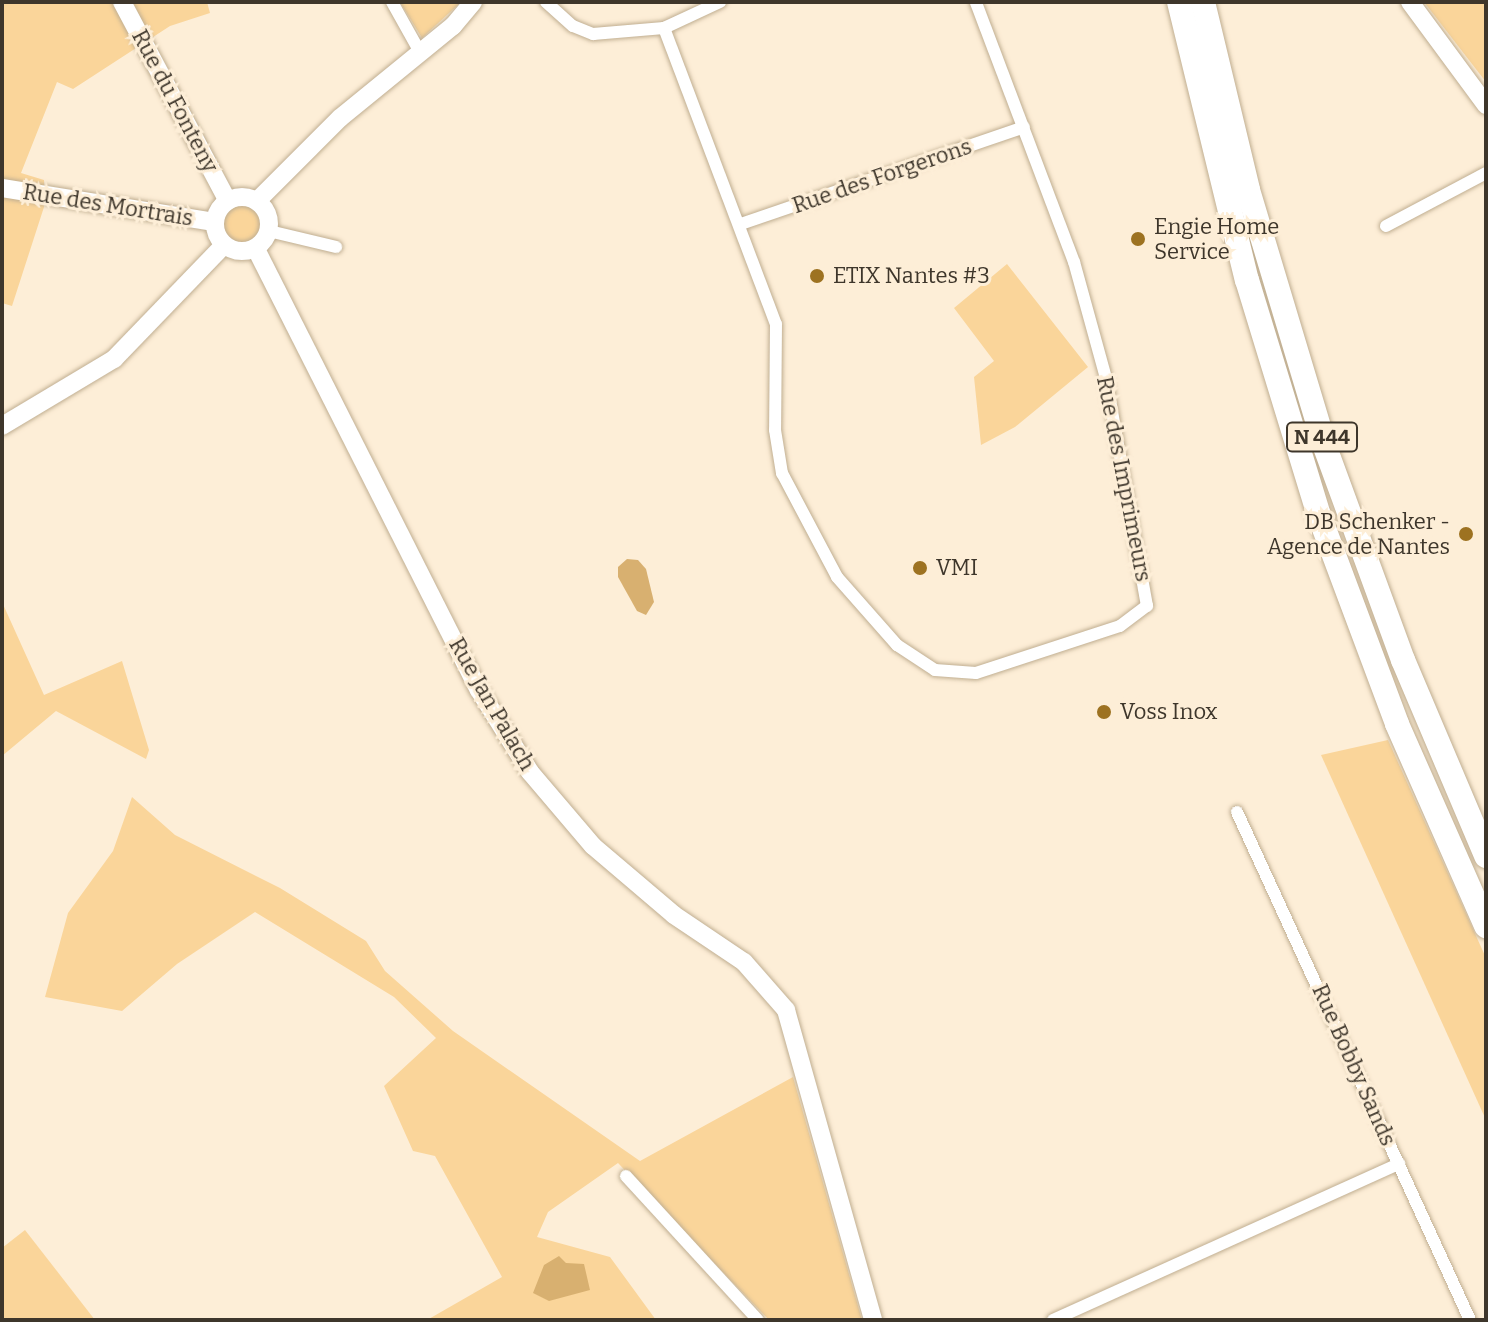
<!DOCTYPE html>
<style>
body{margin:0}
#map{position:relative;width:1488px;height:1322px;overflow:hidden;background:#fdeed7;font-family:Bitter,serif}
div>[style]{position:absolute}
.green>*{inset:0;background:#fad59a}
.round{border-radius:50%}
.water>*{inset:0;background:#d8b070}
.roads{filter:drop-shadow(0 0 2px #c0ae91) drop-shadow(0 0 2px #c0ae91)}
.street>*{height:12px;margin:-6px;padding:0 6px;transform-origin:6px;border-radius:6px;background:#fff}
.secondary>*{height:18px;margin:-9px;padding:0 9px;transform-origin:9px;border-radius:9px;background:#fff}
.secondary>.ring{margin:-9px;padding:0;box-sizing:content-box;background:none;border:18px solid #fff;border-radius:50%}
.highway>*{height:24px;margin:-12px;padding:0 12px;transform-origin:12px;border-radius:12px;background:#fff}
.dots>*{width:22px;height:22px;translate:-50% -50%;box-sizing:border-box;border:4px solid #fdeed7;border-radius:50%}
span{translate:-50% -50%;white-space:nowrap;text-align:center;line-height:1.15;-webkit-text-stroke:6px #fdeed7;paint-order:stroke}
.shield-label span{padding:2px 6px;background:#fdeed7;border:2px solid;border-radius:6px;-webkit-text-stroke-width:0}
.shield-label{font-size:20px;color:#3e362b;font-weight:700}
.street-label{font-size:22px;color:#3e362b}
.poi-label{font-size:22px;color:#3e362b}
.left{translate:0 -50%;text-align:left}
.right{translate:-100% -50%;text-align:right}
.frame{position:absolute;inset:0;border:4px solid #3e362b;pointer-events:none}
</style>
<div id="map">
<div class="green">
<i style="clip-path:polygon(2px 2px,207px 2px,210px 13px,170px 26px,73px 89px,57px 82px,21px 173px,44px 180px,44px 207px,12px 306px,2px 303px)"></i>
<i style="clip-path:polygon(400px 2px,461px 2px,422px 38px)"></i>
<i style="clip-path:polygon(1424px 2px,1486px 2px,1486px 82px)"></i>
<i class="round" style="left:223px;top:205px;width:38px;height:38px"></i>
<i style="clip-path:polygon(1007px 264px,1088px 367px,1015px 427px,981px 445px,974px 377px,994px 361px,954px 308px)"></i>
<i style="clip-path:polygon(2px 602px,44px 695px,122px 661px,149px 750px,146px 759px,56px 711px,2px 756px)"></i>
<i style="clip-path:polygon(1388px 740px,1486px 958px,1486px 1120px,1321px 755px)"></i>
<i style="clip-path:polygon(132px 797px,175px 835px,280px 888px,366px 941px,385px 971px,453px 1031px,640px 1161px,793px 1077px,862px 1320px,769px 1320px,618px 1163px,548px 1212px,537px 1237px,610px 1257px,656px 1320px,427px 1320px,502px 1277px,435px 1156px,413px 1151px,384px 1086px,436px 1038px,394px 997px,255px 912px,177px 964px,122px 1011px,45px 997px,68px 913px,113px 851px)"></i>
<i style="clip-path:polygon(25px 1230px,95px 1320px,2px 1320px,2px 1248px)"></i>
</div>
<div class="water">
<i style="clip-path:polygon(627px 559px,638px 560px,646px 569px,654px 602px,646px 615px,637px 611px,618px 577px,618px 567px)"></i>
<i style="clip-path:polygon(559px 1256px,566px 1263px,584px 1264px,590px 1290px,549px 1301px,533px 1293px,544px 1265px)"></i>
</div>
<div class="roads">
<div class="street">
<i style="left:392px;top:2px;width:57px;rotate:60.8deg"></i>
<i style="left:546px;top:2px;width:36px;rotate:42deg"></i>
<i style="left:573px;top:26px;width:22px;rotate:22deg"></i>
<i style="left:593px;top:34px;width:71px;rotate:-4.8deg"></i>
<i style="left:664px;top:28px;width:62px;rotate:-24.9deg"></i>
<i style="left:664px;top:28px;width:316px;rotate:69.3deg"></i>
<i style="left:776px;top:324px;width:106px;rotate:90.5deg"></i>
<i style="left:775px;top:430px;width:44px;rotate:80.8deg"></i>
<i style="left:782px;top:473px;width:118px;rotate:62.1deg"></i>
<i style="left:837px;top:577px;width:91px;rotate:48.6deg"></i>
<i style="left:897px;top:645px;width:45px;rotate:33.3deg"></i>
<i style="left:935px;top:670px;width:41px;rotate:4.2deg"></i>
<i style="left:976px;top:673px;width:151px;rotate:-18.1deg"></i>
<i style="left:1120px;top:626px;width:34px;rotate:-37deg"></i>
<i style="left:1147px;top:606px;width:232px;rotate:-100.2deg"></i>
<i style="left:1106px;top:378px;width:120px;rotate:-105.4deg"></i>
<i style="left:1074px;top:262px;width:278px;rotate:-110.7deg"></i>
<i style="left:741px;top:224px;width:299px;rotate:-18.9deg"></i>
<i style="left:1386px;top:226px;width:113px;rotate:-27.9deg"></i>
<i style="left:269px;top:231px;width:69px;rotate:13.4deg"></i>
<i style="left:1237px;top:812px;width:559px;rotate:65.36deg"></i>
<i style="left:626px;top:1176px;width:195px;rotate:47.5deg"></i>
<i style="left:1053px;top:1320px;width:380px;rotate:-24.3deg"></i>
</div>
<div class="secondary">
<i style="left:122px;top:2px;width:225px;rotate:62deg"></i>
<i style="left:1410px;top:2px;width:128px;rotate:53.6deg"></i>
<i style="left:2px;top:188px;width:215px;rotate:9.1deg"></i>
<i class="ring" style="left:215px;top:197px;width:36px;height:36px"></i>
<i style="left:257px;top:201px;width:117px;rotate:-45deg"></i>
<i style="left:340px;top:118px;width:146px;rotate:-39.2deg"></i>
<i style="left:453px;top:26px;width:31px;rotate:-50deg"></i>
<i style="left:256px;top:249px;width:494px;rotate:63.2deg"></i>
<i style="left:479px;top:690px;width:97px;rotate:58.1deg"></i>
<i style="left:530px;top:772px;width:97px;rotate:49.6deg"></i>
<i style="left:593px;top:846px;width:106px;rotate:40.4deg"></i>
<i style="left:674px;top:915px;width:84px;rotate:33.9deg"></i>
<i style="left:744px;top:962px;width:64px;rotate:48.8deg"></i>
<i style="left:786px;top:1010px;width:322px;rotate:74.3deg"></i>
<i style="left:2px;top:426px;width:131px;rotate:-30.9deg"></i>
<i style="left:114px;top:359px;width:158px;rotate:-46deg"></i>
</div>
<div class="highway">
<i style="left:1179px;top:2px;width:286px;rotate:76.3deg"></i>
<i style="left:1247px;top:280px;width:246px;rotate:73deg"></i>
<i style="left:1319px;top:515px;width:223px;rotate:69.5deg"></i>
<i style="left:1397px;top:724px;width:221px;rotate:66.2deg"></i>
<i style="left:1203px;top:2px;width:193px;rotate:76.5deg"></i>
<i style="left:1248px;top:190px;width:268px;rotate:73.3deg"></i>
<i style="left:1325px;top:447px;width:227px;rotate:69.9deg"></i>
<i style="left:1403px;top:660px;width:213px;rotate:67deg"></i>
</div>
</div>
<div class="dots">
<i style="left:1138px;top:239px;background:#9d7221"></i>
<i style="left:817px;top:276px;background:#9d7221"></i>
<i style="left:1466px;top:534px;background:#9d7221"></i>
<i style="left:920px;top:568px;background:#9d7221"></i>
<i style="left:1104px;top:712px;background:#9d7221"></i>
</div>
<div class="shield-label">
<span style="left:1322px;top:437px">N 444</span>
</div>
<div class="street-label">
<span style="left:175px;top:101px;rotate:62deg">Rue du Fonteny</span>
<span style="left:882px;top:176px;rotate:-19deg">Rue des Forgerons</span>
<span style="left:108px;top:205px;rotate:9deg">Rue des Mortrais</span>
<span style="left:1124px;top:479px;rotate:79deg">Rue des Imprimeurs</span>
<span style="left:492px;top:704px;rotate:60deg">Rue Jan Palach</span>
<span style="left:1354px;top:1065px;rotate:66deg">Rue Bobby Sands</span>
</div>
<div class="poi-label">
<span class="left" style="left:1154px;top:239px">Engie Home<br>Service</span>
<span class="left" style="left:833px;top:276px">ETIX Nantes #3</span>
<span class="right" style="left:1450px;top:534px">DB Schenker -<br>Agence de Nantes</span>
<span class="left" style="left:936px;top:568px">VMI</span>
<span class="left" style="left:1120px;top:712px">Voss Inox</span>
</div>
<div class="frame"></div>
</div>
